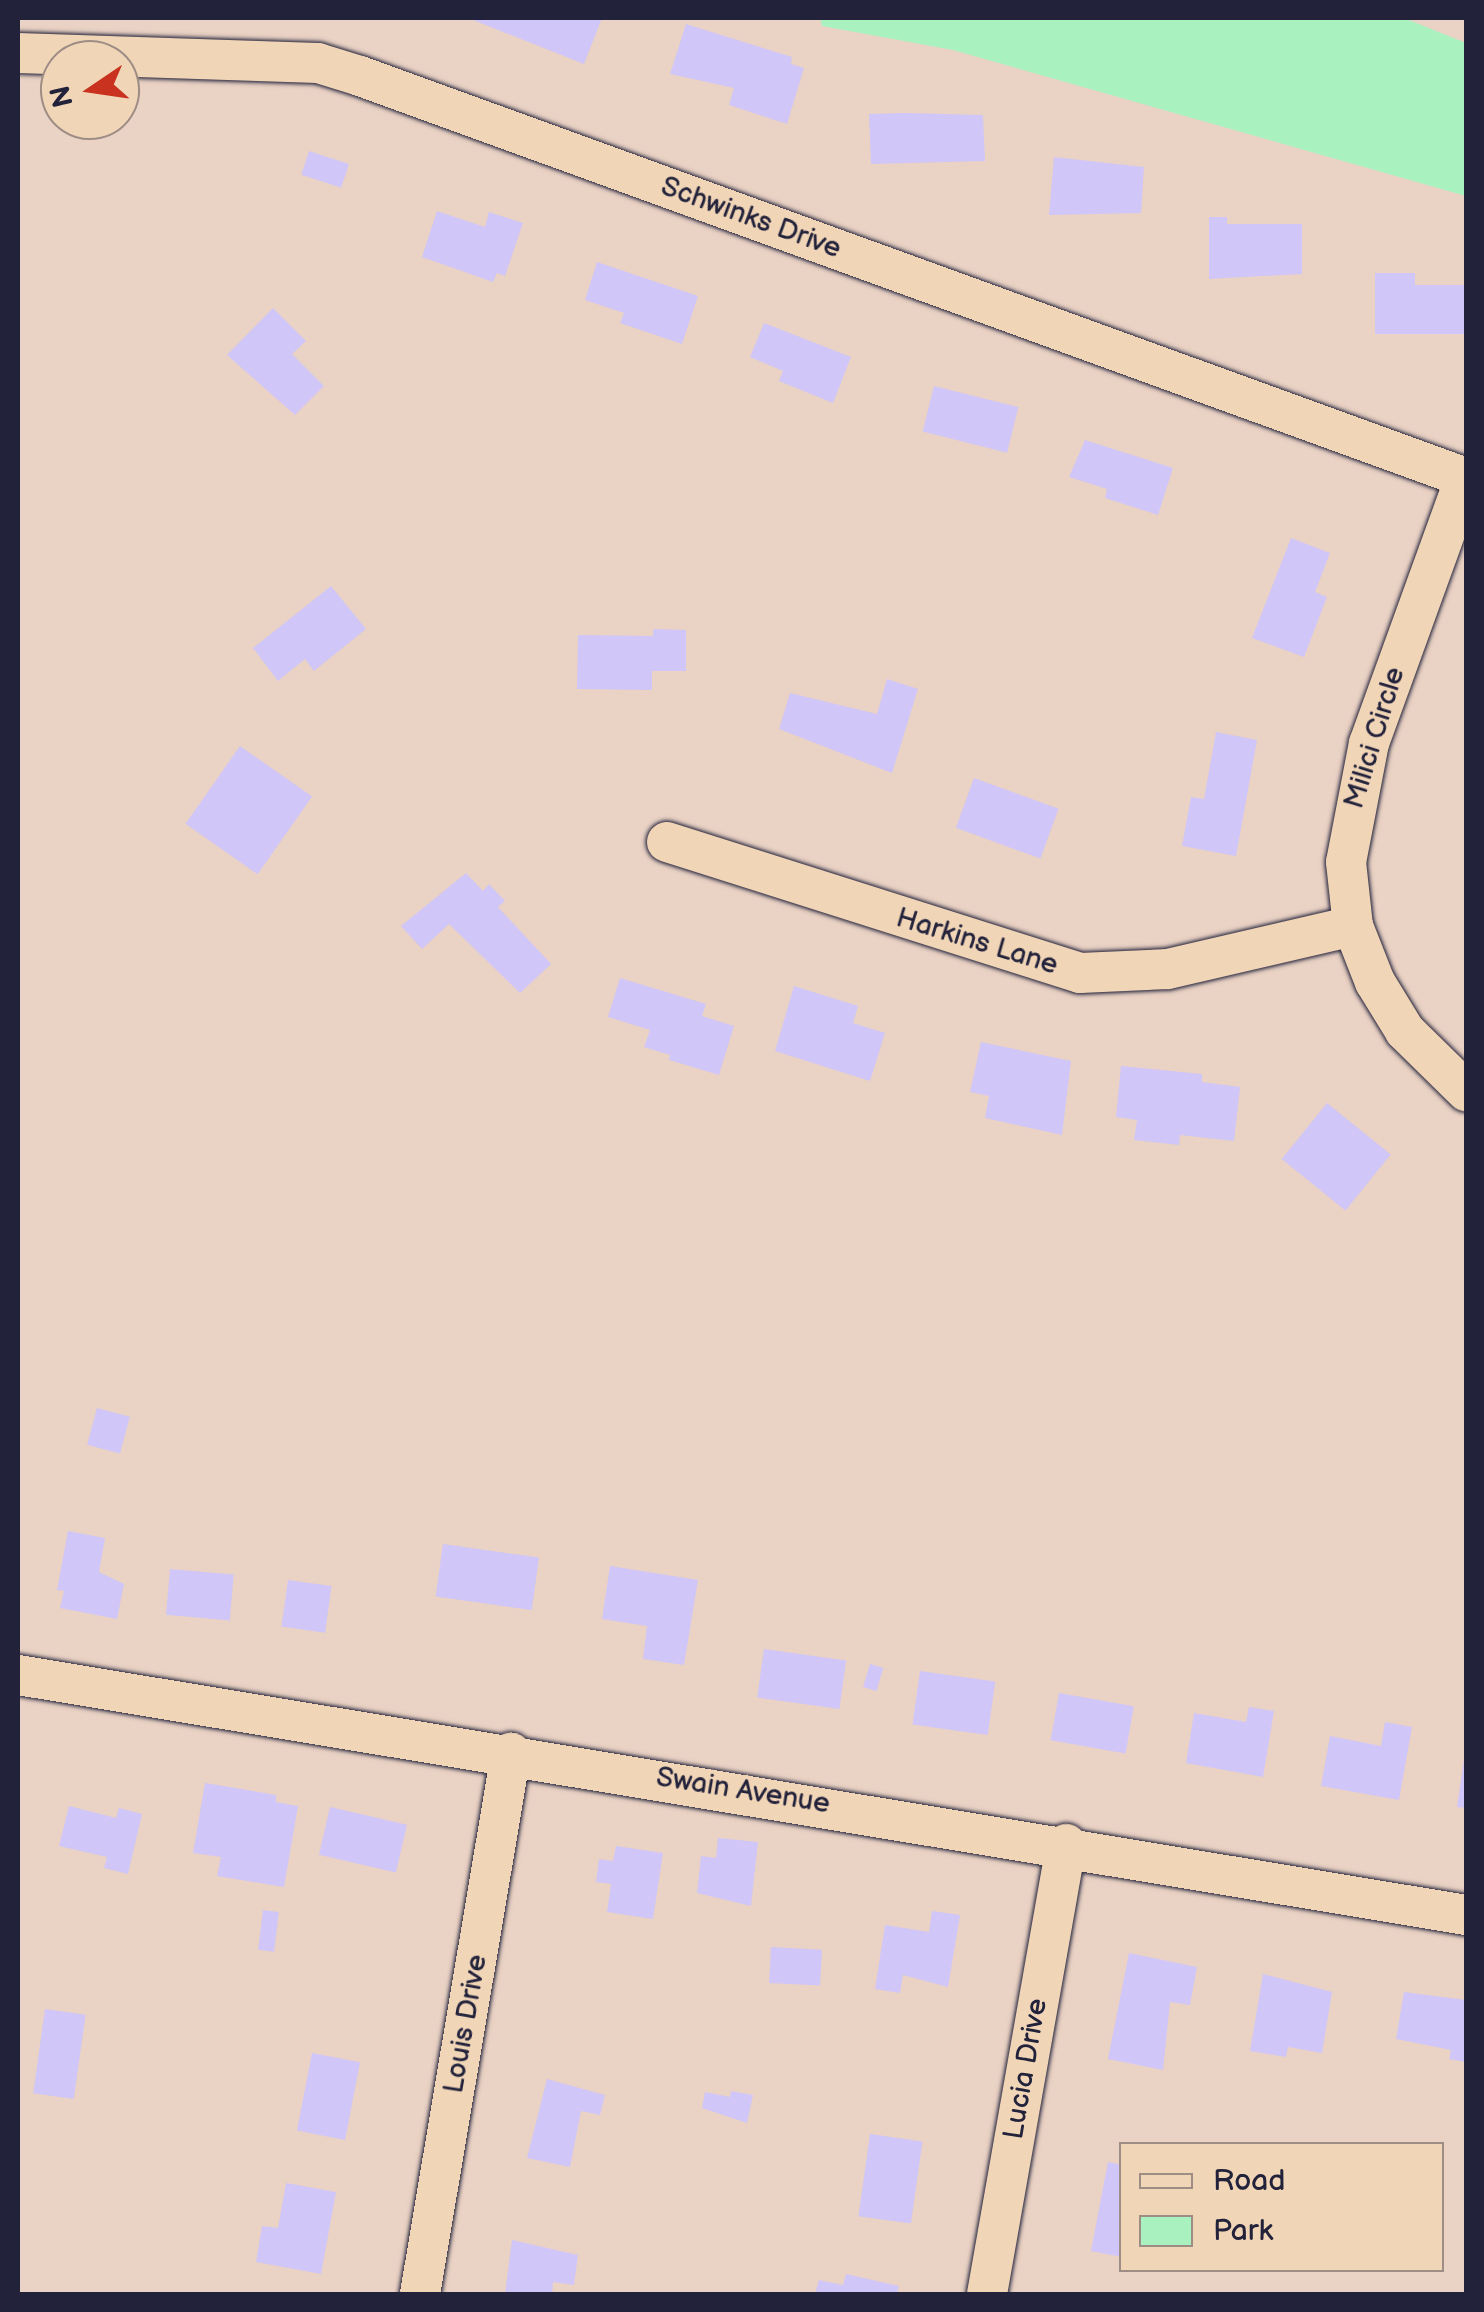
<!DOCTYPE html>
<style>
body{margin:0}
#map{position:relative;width:1484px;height:2312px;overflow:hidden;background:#ead2c4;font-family:"Balsamiq Sans",sans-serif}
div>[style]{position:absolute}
.green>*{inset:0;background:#a9f2c0}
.building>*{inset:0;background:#d0c6f8;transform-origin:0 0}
.roads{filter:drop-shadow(0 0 2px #22223b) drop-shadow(0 0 2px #22223b)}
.minor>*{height:40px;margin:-20px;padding:0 20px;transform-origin:20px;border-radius:20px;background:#f1d5b7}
span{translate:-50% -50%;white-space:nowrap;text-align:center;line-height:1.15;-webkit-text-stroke:8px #f1d5b7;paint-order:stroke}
.street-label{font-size:28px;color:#22223b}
.frame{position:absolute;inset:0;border:20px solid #22223b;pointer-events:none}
.legend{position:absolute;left:1119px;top:2142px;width:325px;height:130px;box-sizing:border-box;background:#f1d5b7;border:2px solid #9e8d85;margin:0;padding:12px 18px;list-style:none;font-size:30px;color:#22223b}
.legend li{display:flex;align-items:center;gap:20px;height:50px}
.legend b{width:50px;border:2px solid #9e8d85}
.north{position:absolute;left:40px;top:40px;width:100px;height:100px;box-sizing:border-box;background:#f1d5b7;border:2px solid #9e8d85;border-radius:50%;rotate:257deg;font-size:28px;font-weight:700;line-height:40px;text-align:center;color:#22223b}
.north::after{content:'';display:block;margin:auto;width:35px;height:45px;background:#c8321e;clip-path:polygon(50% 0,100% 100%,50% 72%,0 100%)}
</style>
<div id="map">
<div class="green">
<i style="clip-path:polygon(820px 18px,1404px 18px,1466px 43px,1466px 196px,953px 50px,822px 26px)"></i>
</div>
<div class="building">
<i style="clip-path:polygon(468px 18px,602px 18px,584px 64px)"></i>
<i style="clip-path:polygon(686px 24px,792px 57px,791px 64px,804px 68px,787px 124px,729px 105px,734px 88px,670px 74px)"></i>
<i style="clip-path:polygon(904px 113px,983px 115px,985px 161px,871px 164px,869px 114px)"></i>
<i style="left:309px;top:151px;width:42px;height:25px;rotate:18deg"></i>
<i style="clip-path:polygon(1054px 157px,1144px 167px,1141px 213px,1049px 215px)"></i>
<i style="clip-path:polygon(437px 211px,485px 227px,489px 212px,523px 223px,505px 276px,497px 273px,493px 282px,422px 257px)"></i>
<i style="clip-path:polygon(1209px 217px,1227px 217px,1227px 224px,1302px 224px,1302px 274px,1209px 279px)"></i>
<i style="clip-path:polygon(597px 262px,698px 296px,682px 344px,620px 323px,624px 313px,585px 300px)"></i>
<i style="clip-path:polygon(1375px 273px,1415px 273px,1415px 285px,1466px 285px,1466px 334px,1375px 334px)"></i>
<i style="clip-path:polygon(273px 308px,306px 341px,292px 354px,324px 386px,295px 415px,227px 355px)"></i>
<i style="clip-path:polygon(764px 323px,851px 357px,833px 403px,779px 381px,783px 371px,750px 357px)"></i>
<i style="left:934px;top:386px;width:87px;height:47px;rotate:14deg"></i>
<i style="clip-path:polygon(1085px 440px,1173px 468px,1158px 515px,1105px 498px,1107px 489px,1069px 477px)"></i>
<i style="clip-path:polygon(1291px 538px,1330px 553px,1315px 592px,1327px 597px,1304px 657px,1252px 638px)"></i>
<i style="clip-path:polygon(331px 586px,366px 629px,314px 671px,305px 659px,278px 681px,253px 648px)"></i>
<i style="clip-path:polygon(653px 629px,686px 630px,686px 671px,652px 671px,652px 690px,577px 689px,578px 635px,653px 636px)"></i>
<i style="clip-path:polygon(887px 679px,918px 689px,892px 773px,779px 729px,790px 693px,877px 714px)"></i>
<i style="clip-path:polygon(1216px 732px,1257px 740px,1236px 856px,1182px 846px,1191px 797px,1204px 799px)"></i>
<i style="left:240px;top:746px;width:88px;height:95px;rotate:35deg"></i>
<i style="left:974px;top:778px;width:90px;height:53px;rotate:20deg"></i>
<i style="clip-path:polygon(466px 873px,483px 891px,489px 884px,505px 901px,498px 907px,551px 964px,520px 993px,449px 924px,422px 949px,401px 926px)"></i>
<i style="clip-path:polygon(620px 978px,706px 1004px,702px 1016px,734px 1026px,719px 1075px,669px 1060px,670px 1055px,644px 1047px,650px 1030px,608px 1017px)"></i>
<i style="clip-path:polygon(794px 986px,858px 1006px,853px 1023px,885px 1033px,870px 1081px,775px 1051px)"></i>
<i style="clip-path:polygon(981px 1042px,1071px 1061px,1062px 1135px,985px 1118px,989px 1096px,970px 1092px)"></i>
<i style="clip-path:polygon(1121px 1066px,1202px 1074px,1202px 1082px,1240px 1087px,1234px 1141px,1180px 1135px,1179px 1145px,1134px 1140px,1137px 1120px,1116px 1117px)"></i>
<i style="left:1327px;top:1103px;width:82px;height:72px;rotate:39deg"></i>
<i style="left:97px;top:1408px;width:34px;height:38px;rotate:15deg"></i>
<i style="clip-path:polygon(68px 1531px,105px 1538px,99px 1572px,124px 1584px,117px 1619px,60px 1608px,64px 1591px,57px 1590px)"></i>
<i style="left:443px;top:1544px;width:97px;height:53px;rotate:8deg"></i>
<i style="clip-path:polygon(610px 1566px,698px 1580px,684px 1665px,643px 1659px,647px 1626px,602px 1619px)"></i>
<i style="left:170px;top:1569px;width:64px;height:46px;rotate:5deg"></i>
<i style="left:288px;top:1580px;width:44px;height:47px;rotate:8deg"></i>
<i style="left:764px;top:1649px;width:83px;height:49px;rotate:8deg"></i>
<i style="left:870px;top:1664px;width:14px;height:24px;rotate:17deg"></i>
<i style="left:920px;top:1671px;width:76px;height:54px;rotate:8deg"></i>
<i style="left:1059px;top:1693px;width:76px;height:48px;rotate:10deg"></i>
<i style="clip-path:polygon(1249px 1707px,1274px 1711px,1263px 1777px,1186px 1763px,1194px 1713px,1246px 1722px)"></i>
<i style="clip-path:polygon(1385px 1722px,1412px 1727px,1399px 1800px,1321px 1786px,1330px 1736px,1381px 1746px)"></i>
<i style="clip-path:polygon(1464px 1760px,1466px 1761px,1466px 1808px,1457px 1807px)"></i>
<i style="clip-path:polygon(205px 1783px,276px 1795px,276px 1802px,298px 1806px,284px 1887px,217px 1876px,221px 1857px,193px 1853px)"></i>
<i style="clip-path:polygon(69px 1806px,116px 1818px,119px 1808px,142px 1814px,128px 1874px,104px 1868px,107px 1857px,59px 1846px)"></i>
<i style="left:330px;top:1807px;width:79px;height:49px;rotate:13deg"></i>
<i style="clip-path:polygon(718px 1838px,758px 1842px,751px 1906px,697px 1893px,701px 1856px,716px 1858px)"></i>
<i style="clip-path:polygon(616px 1846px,663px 1853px,653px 1919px,607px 1912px,611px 1884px,596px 1882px,599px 1859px,613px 1861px)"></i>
<i style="left:263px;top:1910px;width:16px;height:40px;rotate:7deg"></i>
<i style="clip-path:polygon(932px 1911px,960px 1915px,948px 1987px,903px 1975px,900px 1993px,875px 1989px,885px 1925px,929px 1932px)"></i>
<i style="left:771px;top:1947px;width:51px;height:36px;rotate:3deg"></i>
<i style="clip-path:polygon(1129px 1953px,1197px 1967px,1190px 2005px,1170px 2002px,1163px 2070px,1108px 2059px)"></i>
<i style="clip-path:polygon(1263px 1974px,1332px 1992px,1322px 2053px,1288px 2047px,1286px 2057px,1250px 2051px)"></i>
<i style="clip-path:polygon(1404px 1992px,1466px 2000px,1466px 2062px,1449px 2059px,1451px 2050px,1396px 2039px)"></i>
<i style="left:45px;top:2009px;width:41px;height:85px;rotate:8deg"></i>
<i style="left:312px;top:2053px;width:49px;height:79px;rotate:11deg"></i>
<i style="clip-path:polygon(547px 2079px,605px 2095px,600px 2115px,581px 2111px,570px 2167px,527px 2158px)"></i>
<i style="clip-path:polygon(731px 2091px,753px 2095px,747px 2123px,702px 2108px,705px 2092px,730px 2097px)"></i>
<i style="left:870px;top:2134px;width:53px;height:83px;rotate:8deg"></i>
<i style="clip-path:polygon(1108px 2162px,1122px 2165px,1122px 2257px,1091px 2251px)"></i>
<i style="clip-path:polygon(286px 2183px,336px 2192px,321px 2274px,256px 2262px,262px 2226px,278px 2228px)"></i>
<i style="clip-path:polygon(512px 2240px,578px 2255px,574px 2285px,553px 2282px,552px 2294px,505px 2294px)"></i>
<i style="clip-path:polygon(846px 2274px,899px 2286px,897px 2294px,815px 2294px,819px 2280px,843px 2285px)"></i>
</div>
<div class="roads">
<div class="minor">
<i style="left:18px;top:53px;width:300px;rotate:1.9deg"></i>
<i style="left:318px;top:63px;width:44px;rotate:17.2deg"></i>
<i style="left:360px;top:76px;width:1177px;rotate:19.97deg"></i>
<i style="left:1465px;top:478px;width:282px;rotate:109.9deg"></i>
<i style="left:1369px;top:743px;width:121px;rotate:100.9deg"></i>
<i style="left:1346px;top:862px;width:64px;rotate:83.8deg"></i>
<i style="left:1353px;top:926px;width:60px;rotate:68.6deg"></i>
<i style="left:1375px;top:982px;width:57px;rotate:58.5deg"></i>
<i style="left:1405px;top:1031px;width:86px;rotate:44.5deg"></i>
<i style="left:667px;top:842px;width:433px;rotate:17.6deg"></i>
<i style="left:1080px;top:973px;width:88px;rotate:-2.6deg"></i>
<i style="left:1168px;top:969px;width:190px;rotate:-13.1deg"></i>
<i style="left:18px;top:1675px;width:1468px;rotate:9.41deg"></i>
<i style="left:420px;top:2294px;width:549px;rotate:-80.45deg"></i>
<i style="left:987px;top:2294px;width:457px;rotate:-80deg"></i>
</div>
</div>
<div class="street-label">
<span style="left:751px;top:218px;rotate:20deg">Schwinks Drive</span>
<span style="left:1375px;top:738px;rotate:-73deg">Milici Circle</span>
<span style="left:977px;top:942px;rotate:17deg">Harkins Lane</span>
<span style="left:743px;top:1791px;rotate:9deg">Swain Avenue</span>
<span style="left:466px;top:2024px;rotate:-80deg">Louis Drive</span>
<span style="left:1026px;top:2069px;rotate:-80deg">Lucia Drive</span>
</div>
<div class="frame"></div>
<ul class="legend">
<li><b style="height:12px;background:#f1d5b7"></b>Road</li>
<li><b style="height:28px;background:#a9f2c0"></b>Park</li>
</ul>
<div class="north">N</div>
</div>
